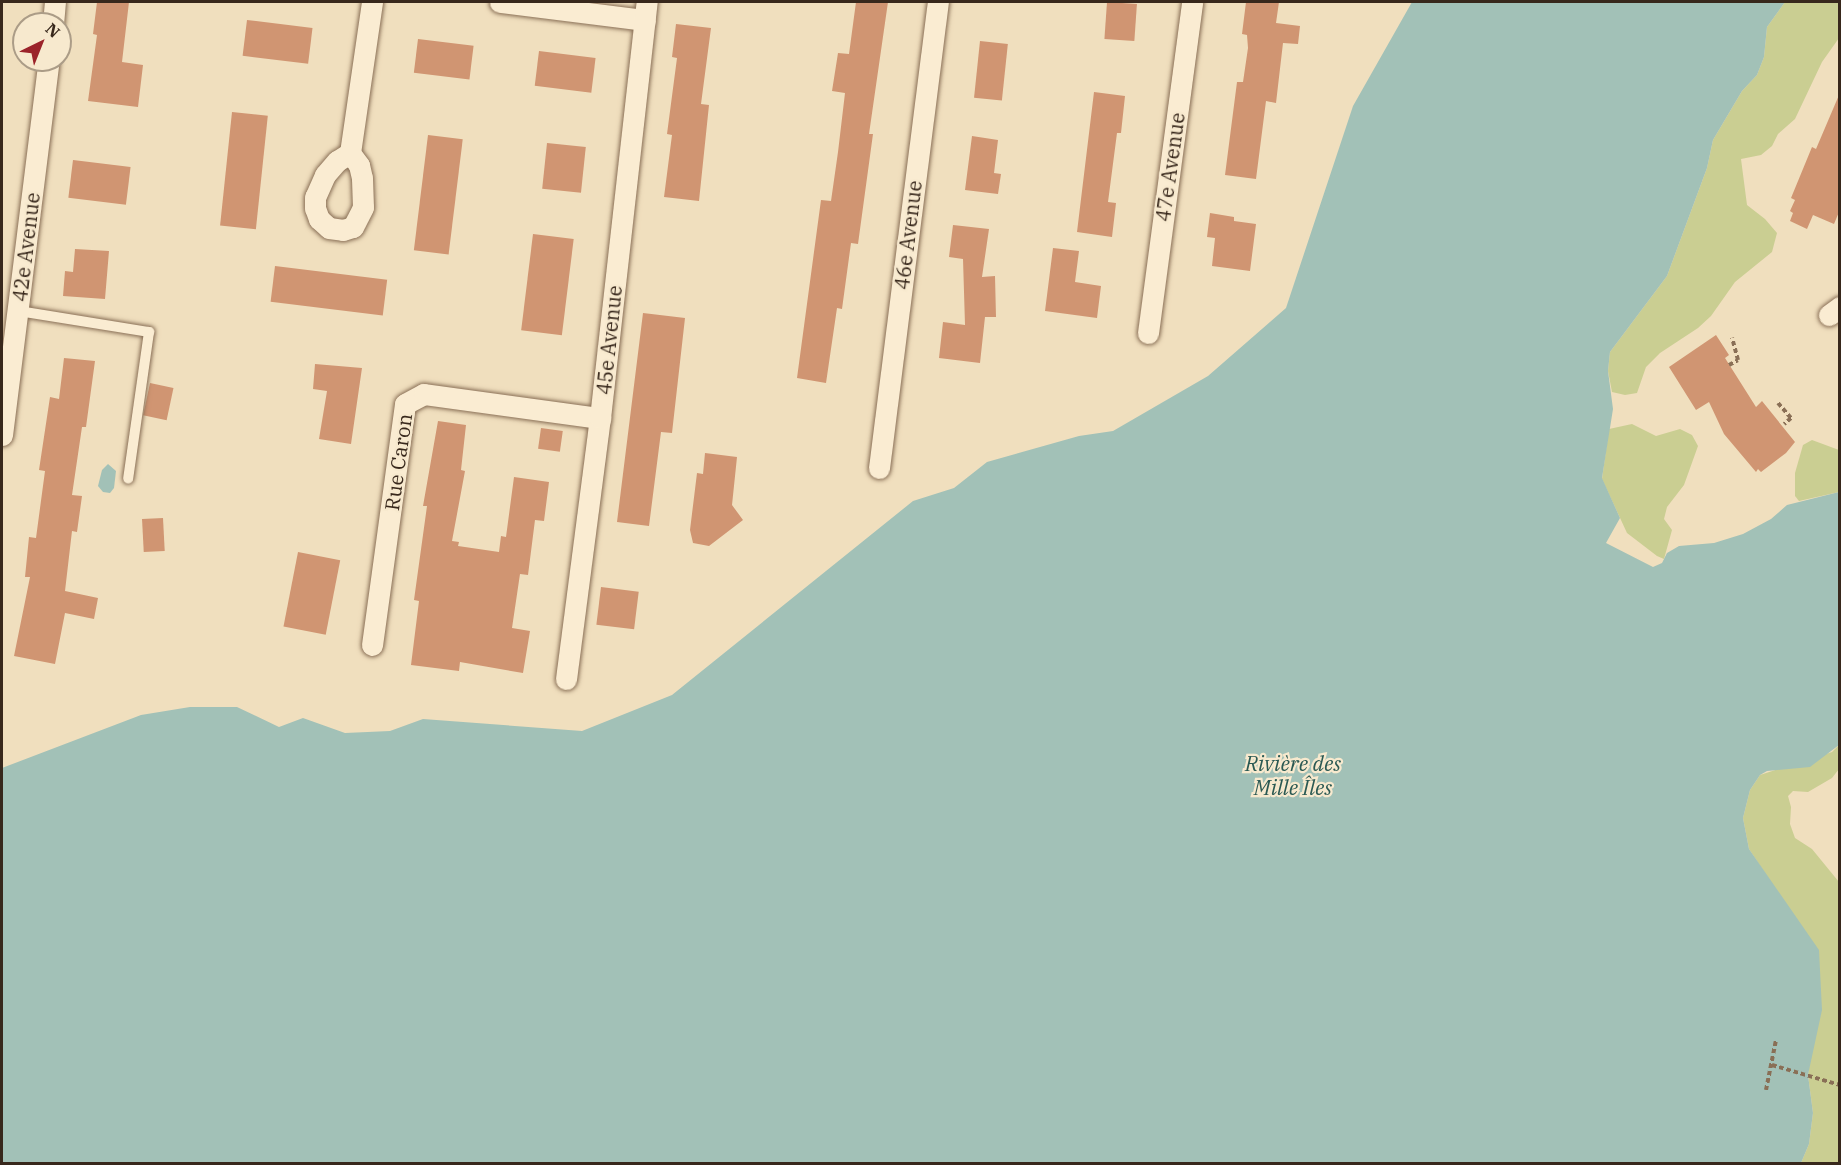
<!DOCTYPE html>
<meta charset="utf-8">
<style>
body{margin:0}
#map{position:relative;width:1841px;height:1165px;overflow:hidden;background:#f0dfbe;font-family:"IBM Plex Serif",serif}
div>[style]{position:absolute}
.green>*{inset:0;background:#cace92}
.water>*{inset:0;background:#a2c1b7}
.building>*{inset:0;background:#d09572;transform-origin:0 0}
.path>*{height:4px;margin-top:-2px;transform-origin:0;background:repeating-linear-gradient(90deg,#896f56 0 4.5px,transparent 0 7.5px)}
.roads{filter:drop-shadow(0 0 2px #896f56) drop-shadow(0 0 2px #896f56)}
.service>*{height:10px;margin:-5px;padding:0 5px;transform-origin:5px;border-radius:5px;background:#faecd2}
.minor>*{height:21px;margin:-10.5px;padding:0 10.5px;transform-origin:10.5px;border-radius:10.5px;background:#faecd2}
span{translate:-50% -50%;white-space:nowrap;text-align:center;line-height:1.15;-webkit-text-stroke:4.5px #f7e9ce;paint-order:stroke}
.street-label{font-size:20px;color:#38281c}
.water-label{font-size:21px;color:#2a5953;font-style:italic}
.frame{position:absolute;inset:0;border:3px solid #38281c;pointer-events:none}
.north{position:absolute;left:12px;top:12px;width:60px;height:60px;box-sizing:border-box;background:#f7e9ce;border:2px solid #ab9c87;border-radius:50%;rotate:43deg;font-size:16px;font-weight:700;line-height:24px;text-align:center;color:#38281c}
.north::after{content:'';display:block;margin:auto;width:21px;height:27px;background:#9b232a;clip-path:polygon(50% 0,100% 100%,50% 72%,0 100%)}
</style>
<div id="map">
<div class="green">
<i style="clip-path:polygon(1785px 2px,1838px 2px,1839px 38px,1822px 62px,1795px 119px,1778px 134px,1772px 146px,1761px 155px,1741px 159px,1747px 205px,1765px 219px,1777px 233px,1772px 252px,1735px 282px,1711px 316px,1698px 328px,1660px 353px,1646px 367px,1637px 393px,1625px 395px,1612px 392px,1608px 371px,1610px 352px,1667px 276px,1707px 168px,1713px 140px,1742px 91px,1757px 75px,1764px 57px,1767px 27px)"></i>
<i style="clip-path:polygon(1632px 424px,1656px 436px,1680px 429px,1692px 435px,1698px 446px,1684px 485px,1667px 507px,1664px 519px,1672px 530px,1664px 559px,1657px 556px,1627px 533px,1602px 479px,1609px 429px)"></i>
<i style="clip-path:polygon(1812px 440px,1839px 450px,1839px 492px,1799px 501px,1795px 496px,1795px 473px,1803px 445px)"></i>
<i style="clip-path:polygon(1839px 745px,1839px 769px,1832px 778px,1808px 792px,1793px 791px,1788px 796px,1791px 807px,1790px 824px,1795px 838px,1812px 849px,1839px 882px,1839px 1163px,1801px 1163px,1809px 1144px,1813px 1113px,1808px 1075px,1812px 1045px,1786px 905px,1749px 849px,1743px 818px,1750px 790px,1760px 775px,1832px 752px)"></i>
</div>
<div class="water">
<i style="clip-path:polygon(1412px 2px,1785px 2px,1767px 27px,1764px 57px,1757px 75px,1742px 91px,1713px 140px,1707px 168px,1667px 276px,1610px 352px,1608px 371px,1613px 409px,1602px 478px,1620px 518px,1606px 543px,1653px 567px,1662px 563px,1667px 553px,1679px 546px,1714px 543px,1743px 534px,1771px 519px,1787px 505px,1839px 492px,1839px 745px,1810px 767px,1767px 771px,1760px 775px,1750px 790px,1743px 818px,1749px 849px,1819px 950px,1822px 1010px,1808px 1075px,1813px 1113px,1809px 1144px,1801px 1163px,2px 1163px,2px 768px,141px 715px,190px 707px,237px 707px,279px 727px,303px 718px,345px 733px,390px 731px,423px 719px,582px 731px,672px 695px,913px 501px,954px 488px,987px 462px,1079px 436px,1113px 431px,1208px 376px,1286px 308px,1353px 106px)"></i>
<i style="clip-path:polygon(108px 464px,116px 471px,114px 488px,110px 493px,103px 492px,98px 486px,102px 470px)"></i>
</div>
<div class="building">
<i style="clip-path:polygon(97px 2px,129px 2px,122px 62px,143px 65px,138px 107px,88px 101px,97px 35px,93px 34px)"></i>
<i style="clip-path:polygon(856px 2px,888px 2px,869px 134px,873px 134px,858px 244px,851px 243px,842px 309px,837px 308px,826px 383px,797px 378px,821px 200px,831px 201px,838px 152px,845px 93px,832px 91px,838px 53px,849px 54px)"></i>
<i style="left:1107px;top:2px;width:30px;height:37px;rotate:4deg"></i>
<i style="clip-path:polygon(1246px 2px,1279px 2px,1276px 23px,1300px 26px,1298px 44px,1283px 43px,1276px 103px,1266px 101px,1256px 179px,1225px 175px,1237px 82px,1243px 82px,1248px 48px,1247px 35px,1242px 34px)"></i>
<i style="left:247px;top:20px;width:66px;height:36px;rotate:7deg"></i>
<i style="clip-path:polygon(676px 24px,711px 28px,701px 104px,709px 105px,699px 201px,664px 197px,672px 135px,667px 134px,677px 58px,672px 57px)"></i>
<i style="left:418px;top:39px;width:56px;height:34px;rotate:7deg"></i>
<i style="left:980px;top:41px;width:28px;height:57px;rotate:6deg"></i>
<i style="left:539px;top:51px;width:57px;height:35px;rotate:7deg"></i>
<i style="clip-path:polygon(1094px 92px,1125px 96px,1121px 133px,1117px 133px,1108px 202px,1116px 203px,1112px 237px,1077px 232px)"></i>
<i style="clip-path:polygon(1839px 95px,1839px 212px,1834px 224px,1813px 215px,1807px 229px,1790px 221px,1793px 213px,1790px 211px,1795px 200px,1791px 198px,1812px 147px,1816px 149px)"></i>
<i style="left:232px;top:112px;width:36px;height:114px;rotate:6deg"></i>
<i style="left:428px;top:135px;width:35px;height:116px;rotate:7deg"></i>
<i style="clip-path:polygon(972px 136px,998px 140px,994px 173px,1001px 174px,998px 194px,965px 190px)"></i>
<i style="left:547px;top:143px;width:39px;height:46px;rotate:6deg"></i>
<i style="left:73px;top:160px;width:58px;height:38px;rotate:7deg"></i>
<i style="clip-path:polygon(1210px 213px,1234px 217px,1234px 221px,1256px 224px,1250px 271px,1212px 266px,1215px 238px,1207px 237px)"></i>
<i style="clip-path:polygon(953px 225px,989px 229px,982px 277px,995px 276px,996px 317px,985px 317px,980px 363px,939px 358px,943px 322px,965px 325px,963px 259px,949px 257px)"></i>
<i style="left:533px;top:234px;width:41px;height:97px;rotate:7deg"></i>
<i style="clip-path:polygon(1053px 248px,1079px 251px,1075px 282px,1101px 286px,1097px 318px,1045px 311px)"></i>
<i style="clip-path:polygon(75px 249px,109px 251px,105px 299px,63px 296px,65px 271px,73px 272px)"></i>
<i style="left:275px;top:266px;width:113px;height:36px;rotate:7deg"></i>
<i style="clip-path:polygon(643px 313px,685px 318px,672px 433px,661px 432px,649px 526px,617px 522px)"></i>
<i style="clip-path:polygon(1716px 335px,1729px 355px,1725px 358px,1756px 407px,1762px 401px,1795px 442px,1786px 453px,1761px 472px,1758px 469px,1756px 472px,1724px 434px,1709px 402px,1696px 410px,1669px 367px)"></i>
<i style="clip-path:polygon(64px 358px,95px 361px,86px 427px,82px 427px,72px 495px,82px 496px,77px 532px,72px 531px,65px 591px,98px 598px,94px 619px,65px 613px,55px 664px,14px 656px,30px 577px,25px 577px,29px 537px,36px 538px,45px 471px,39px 470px,50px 397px,59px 399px)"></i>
<i style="clip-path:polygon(315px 364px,362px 368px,351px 444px,319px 439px,327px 391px,313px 389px)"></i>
<i style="left:150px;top:383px;width:24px;height:33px;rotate:12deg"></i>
<i style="clip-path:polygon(438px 421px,466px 425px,461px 470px,465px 471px,452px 541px,459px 542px,458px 546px,499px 552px,501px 536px,506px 537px,514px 477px,549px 482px,544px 521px,535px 520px,528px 575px,520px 574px,512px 628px,530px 631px,523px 673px,460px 662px,459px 671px,411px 665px,419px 601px,414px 600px,427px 506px,423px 506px)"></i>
<i style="left:541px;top:428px;width:22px;height:21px;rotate:8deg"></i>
<i style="clip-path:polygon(705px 453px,737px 457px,732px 505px,743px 520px,709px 546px,693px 543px,690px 530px,697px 473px,703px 474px)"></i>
<i style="left:163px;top:518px;width:33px;height:21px;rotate:87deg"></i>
<i style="left:298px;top:552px;width:43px;height:76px;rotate:11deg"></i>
<i style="left:601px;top:587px;width:38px;height:38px;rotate:7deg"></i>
</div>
<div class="path">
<i style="left:1729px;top:365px;width:10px;rotate:-29deg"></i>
<i style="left:1738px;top:360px;width:23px;rotate:-105deg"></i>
<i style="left:1778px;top:403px;width:20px;rotate:49deg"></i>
<i style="left:1791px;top:418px;width:9px;rotate:139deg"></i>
<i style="left:1772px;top:1065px;width:71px;rotate:16.4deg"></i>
<i style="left:1766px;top:1090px;width:51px;rotate:-78.7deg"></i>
</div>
<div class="roads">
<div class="service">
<i style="left:19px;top:311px;width:132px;rotate:9.2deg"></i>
<i style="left:149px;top:332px;width:148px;rotate:98.1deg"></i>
</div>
<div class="minor">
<i style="left:500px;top:2px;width:146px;rotate:7.1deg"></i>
<i style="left:53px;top:24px;width:22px;rotate:-85deg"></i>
<i style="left:350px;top:153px;width:15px;rotate:148deg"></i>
<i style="left:337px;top:161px;width:18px;rotate:131deg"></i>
<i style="left:325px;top:175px;width:24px;rotate:114deg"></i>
<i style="left:315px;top:197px;width:11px;rotate:90deg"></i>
<i style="left:315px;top:208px;width:12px;rotate:70deg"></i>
<i style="left:319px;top:219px;width:13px;rotate:42deg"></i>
<i style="left:329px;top:228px;width:14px;rotate:8deg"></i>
<i style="left:343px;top:230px;width:10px;rotate:-17deg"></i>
<i style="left:353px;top:227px;width:22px;rotate:-63deg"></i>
<i style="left:363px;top:207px;width:29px;rotate:-92deg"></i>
<i style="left:362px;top:178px;width:13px;rotate:-103deg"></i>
<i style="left:359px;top:165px;width:15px;rotate:-127deg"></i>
<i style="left:350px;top:153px;width:153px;rotate:-81.7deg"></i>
<i style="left:1829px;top:315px;width:14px;rotate:-36deg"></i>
<i style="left:1148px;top:333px;width:334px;rotate:-82.4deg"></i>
<i style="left:2px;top:435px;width:378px;rotate:-82.9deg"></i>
<i style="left:879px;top:468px;width:470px;rotate:-82.8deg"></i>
<i style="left:372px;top:645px;width:243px;rotate:-82.2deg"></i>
<i style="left:405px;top:404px;width:21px;rotate:-28deg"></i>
<i style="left:424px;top:394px;width:178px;rotate:7.8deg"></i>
<i style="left:566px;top:679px;width:263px;rotate:-82.6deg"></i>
<i style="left:600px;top:418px;width:419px;rotate:-83.6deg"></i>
</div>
</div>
<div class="street-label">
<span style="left:1170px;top:167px;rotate:-82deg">47e Avenue</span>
<span style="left:908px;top:235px;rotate:-83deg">46e Avenue</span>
<span style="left:26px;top:247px;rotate:-83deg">42e Avenue</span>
<span style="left:609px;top:340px;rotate:-84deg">45e Avenue</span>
<span style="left:398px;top:462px;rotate:-82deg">Rue Caron</span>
</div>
<div class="water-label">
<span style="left:1293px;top:775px">Rivière des<br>Mille Îles</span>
</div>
<div class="frame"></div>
<div class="north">N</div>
</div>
